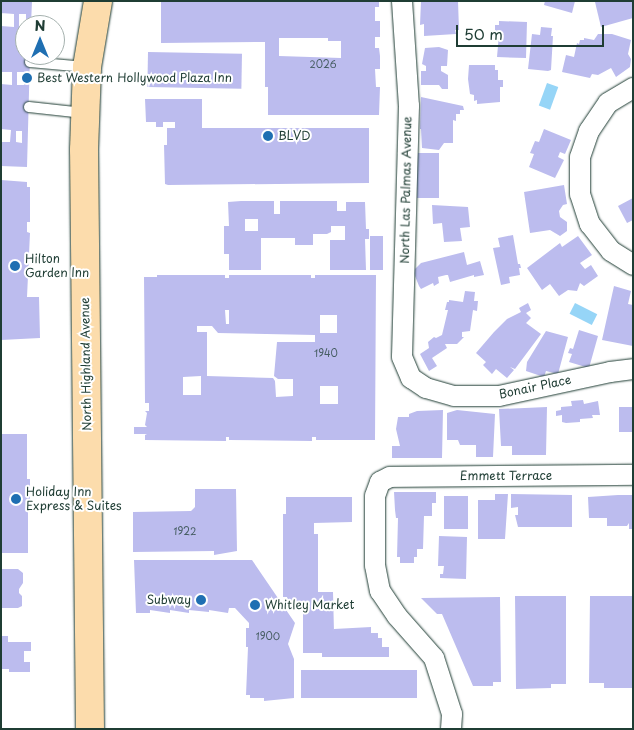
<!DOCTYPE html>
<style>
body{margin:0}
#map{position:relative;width:634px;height:730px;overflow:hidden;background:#fff;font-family:"Playpen Sans",sans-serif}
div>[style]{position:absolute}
.water>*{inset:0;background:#96d5f7;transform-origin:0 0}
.building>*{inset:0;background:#bcbcee;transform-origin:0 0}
.roads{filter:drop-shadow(0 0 1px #1f3d34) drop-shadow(0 0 1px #1f3d34)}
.lane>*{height:10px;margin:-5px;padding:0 5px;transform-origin:5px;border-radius:5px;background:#fff}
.street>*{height:20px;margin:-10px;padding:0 10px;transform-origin:10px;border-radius:10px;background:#fff}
.primary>*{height:28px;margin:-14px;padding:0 14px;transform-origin:14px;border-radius:14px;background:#fcdcac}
.dots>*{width:14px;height:14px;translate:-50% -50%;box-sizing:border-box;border:2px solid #fff;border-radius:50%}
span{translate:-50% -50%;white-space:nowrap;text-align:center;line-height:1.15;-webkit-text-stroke:4px #fff;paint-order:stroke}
.number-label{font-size:10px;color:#465d62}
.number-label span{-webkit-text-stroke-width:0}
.poi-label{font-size:12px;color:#1f3d34}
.left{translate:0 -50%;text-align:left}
.right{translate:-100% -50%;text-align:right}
.street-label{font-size:12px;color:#1f3d34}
.frame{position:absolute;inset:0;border:2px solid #1f3d34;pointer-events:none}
.north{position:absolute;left:15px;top:15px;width:50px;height:50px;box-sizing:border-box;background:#fff;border:1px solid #a5b1ae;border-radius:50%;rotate:0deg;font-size:14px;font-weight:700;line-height:20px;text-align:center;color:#1f3d34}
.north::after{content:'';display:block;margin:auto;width:18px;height:22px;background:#1f6fb2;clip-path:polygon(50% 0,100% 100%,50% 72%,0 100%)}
.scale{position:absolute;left:456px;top:25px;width:148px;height:22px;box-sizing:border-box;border:2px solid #1f3d34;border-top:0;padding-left:6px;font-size:15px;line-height:18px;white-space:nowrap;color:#1f3d34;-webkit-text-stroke:4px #fff;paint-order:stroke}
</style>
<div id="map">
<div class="water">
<i style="left:547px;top:83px;width:12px;height:24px;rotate:20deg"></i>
<i style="left:575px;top:303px;width:25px;height:12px;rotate:27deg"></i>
</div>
<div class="building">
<i style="clip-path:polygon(evenodd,1px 1px,32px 1px,31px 25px,26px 25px,26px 14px,19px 14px,19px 26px,25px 27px,25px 55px,30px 55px,27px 167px,1px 166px,1px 142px,10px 142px,11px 130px,1px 129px,1px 84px,12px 85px,12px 72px,1px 72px,1px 26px,14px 27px,14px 14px,1px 13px,1px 1px,17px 72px,24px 72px,24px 85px,17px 85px,17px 72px,1px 1px,16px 131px,22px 131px,22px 143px,16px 142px,16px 131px)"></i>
<i style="clip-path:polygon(evenodd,161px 1px,379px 1px,379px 7px,375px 7px,375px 21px,380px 21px,380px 37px,375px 37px,375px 48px,379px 48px,380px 56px,380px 69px,375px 69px,376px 87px,380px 87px,379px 115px,268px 115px,268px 87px,265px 87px,265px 42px,161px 43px,161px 1px,279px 38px,328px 38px,328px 41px,341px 41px,341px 58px,279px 56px,279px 38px)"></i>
<i style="clip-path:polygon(421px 1px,458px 1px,459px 30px,455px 30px,456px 34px,424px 36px,424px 24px,420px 25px)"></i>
<i style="clip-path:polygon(545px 1px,575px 1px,572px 13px,544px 5px)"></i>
<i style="clip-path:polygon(633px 1px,633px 18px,601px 27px,595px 2px)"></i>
<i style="clip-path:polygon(499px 21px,527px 22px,526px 58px,497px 57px,499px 34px,495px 34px,495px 25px,499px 25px)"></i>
<i style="clip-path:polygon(541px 27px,552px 28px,551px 36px,553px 36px,551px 70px,548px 71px,528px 69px,532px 34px,540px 35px)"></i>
<i style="clip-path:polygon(598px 34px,612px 34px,631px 40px,628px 54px,631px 59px,630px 67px,616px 77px,611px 68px,598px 75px,592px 74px,590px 78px,562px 72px,566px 55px,574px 57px,577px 43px,579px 44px,580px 40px,584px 40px,584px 38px,594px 40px)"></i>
<i style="clip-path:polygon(439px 47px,448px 50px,447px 66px,441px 66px,441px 71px,448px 75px,448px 89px,442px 89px,439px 85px,421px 85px,421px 71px,426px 71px,426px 66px,422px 64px,425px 48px)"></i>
<i style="left:148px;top:52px;width:94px;height:35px;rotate:1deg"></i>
<i style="clip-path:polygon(469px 65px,495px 65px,495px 70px,498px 70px,498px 80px,503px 80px,503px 87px,500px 87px,500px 102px,477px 104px,477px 100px,474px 101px,474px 95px,470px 94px,468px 79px)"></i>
<i style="clip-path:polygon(421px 97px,463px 106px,464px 110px,460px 110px,460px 114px,456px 114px,456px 121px,453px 120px,453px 143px,444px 143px,439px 150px,422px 148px,421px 129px,420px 129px)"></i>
<i style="clip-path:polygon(145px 99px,202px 99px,202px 128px,369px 128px,369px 183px,168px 185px,165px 184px,164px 145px,167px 145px,167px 128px,175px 128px,175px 122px,163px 122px,163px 127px,156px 127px,156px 122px,146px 122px)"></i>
<i style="clip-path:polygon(544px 129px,571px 140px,565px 154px,560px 152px,558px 157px,564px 160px,555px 178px,529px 167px,534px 154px,530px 153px,535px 141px,539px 142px)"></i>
<i style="left:417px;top:153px;width:22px;height:45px"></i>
<i style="clip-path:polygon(1px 180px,27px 182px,27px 187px,30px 187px,30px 222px,27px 222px,27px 232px,30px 233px,27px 297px,39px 297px,40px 338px,1px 340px)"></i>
<i style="clip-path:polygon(564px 185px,567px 204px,563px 205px,559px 211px,560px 217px,567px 222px,567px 231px,560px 236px,550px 230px,530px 233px,524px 192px)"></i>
<i style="clip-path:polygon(633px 198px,633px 220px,627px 223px,618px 206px)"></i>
<i style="clip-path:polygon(evenodd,241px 201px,274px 201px,274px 214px,280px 214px,280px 201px,337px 201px,337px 211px,346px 211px,346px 202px,365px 202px,366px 229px,369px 229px,369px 239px,365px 239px,366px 270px,330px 270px,330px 240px,345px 240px,345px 226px,331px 226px,331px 232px,327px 234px,313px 234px,313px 245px,295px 245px,295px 238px,261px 238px,261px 270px,229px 270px,229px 254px,224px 254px,224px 226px,229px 226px,228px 202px,241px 201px,245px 219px,258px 219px,258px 231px,245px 231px,245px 219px)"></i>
<i style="clip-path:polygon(432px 205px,468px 207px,470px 227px,460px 228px,462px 241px,444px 242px,442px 223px,433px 224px)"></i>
<i style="clip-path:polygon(513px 235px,518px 264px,520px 264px,521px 268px,519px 268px,520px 275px,509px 277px,510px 283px,501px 285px,493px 248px,500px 247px,498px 238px)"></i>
<i style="left:370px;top:236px;width:13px;height:34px"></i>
<i style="clip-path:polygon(578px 236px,592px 255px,580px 263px,585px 269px,591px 265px,598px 276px,584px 286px,580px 283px,577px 291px,568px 290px,559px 296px,550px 284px,542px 290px,527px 268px,560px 243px,562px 247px)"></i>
<i style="clip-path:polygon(464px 252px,467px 265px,480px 261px,484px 275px,474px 277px,474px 275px,450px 282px,448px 275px,446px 275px,438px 277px,439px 283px,434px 286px,433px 283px,421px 289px,419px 286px,413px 271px,421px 263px)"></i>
<i style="clip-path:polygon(evenodd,157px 275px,225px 275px,225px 278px,229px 278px,229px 275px,311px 275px,311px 278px,315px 278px,315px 275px,376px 275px,375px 440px,316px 440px,316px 437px,312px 437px,312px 441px,229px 440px,229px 437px,226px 437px,226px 441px,145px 440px,145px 435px,147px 434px,134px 434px,134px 427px,147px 427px,145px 425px,147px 413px,145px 411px,149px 411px,149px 403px,145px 403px,144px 277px,157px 277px,157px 275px,225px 310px,229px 310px,229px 324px,226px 324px,225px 310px,157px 275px,320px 315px,337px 315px,337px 333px,320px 333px,320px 315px,157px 275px,197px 326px,212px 326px,218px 333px,315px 335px,315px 342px,277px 342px,274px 376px,278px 379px,293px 379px,293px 396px,276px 397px,275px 381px,273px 378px,207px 376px,207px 332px,197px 332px,197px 326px,157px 275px,201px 376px,201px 395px,183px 395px,183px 377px,201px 376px,157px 275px,320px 386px,338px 386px,338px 404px,320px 404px,320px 386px)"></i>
<i style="clip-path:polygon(614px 286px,631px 291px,628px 304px,633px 305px,633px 346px,602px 340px)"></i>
<i style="clip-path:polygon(465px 291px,475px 292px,474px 301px,478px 301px,477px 311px,473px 310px,470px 331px,462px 332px,462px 337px,464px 337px,457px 344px,445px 344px,447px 348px,432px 358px,437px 366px,429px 371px,420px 354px,429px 348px,428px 342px,434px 337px,436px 338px,442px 335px,448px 310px,445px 310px,447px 302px,449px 302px,449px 300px,463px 302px)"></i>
<i style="clip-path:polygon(528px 303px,531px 310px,526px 313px,531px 318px,526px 323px,541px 334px,515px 369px,510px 367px,514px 370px,507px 378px,496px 369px,492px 374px,483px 365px,486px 362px,476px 353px,494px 332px,507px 319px,521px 312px,519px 308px)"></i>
<i style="clip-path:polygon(579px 330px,598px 336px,589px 368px,569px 362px,572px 354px,568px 353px,570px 348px,573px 349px)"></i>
<i style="clip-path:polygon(546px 331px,568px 337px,558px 374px,546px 371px,544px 377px,526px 371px,527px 362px)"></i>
<i style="clip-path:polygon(583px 400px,584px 404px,598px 401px,600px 415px,592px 415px,593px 418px,580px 419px,580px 422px,566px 423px,562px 422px,562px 415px,556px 416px,556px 411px,561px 410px,561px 407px,572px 406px,571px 401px)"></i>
<i style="clip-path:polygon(547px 407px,546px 455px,512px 455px,512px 446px,501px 446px,499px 409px)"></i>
<i style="left:619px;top:407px;width:14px;height:25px"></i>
<i style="clip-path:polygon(443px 410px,442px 458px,392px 458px,392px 446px,400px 446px,396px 429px,398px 417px,409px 417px,409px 414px,417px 411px)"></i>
<i style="clip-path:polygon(457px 410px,495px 414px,493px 457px,476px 457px,476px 445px,460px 445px,458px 440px,447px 440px,447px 413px)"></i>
<i style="clip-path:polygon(1px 434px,27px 434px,27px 479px,30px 479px,30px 506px,28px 506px,28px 553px,1px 553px)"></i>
<i style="clip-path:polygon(195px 489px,236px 489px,237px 551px,214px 555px,214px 551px,133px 552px,133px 512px,191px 511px,195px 507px)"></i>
<i style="clip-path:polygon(394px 492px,436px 492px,436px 503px,432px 503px,432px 516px,424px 516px,423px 549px,417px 549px,417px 557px,414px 557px,414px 563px,400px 563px,400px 557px,397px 557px,398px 518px,396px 518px,395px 510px)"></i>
<i style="clip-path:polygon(495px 494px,508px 494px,505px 539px,478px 539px,478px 500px,495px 500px)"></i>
<i style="clip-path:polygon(511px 494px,572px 495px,572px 527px,518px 527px,515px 515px,518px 515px,518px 507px,511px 508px)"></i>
<i style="clip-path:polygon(618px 495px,633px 495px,633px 529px,629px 529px,629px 523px,627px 526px,607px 526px,607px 518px,589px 518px,588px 497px)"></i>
<i style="left:444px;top:496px;width:24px;height:33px"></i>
<i style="clip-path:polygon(286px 497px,352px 497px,352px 522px,314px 523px,314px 534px,318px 534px,318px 592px,333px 592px,334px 632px,334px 629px,371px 627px,371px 633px,378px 633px,378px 638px,382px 638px,382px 647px,389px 647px,389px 657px,322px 657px,322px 653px,303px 653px,303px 608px,289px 608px,287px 597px,283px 597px,283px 514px,286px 514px)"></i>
<i style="clip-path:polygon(439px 536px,467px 537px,466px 579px,440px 578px,440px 574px,443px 574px,444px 566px,438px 566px)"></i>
<i style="clip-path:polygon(134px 560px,252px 560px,295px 623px,288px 644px,294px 659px,294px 698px,264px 701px,264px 698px,250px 698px,250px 695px,246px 695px,248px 647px,246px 647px,246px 628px,249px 628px,249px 623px,235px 608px,229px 608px,228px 613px,209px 610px,209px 612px,189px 610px,189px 613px,170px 610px,170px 613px,150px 610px,150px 613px,136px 613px)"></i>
<i style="clip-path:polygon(1px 569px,18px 569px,23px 573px,23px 583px,19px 589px,19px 593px,22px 596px,22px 606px,18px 608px,1px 608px)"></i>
<i style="clip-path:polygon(515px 596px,566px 596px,566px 684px,551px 684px,551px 688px,516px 689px)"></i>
<i style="clip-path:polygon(590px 596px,633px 596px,633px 688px,604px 688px,604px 683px,589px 683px)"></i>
<i style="clip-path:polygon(500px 597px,501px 682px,493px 682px,493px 686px,473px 686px,442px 614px,437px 614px,421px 598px)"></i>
<i style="clip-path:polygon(1px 636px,8px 636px,8px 642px,31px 642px,31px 651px,24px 651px,24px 662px,30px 662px,30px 672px,9px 672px,9px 669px,1px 669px)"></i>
<i style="left:417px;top:670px;width:28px;height:116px;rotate:90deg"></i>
</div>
<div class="roads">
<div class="lane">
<i style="left:30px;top:62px;width:56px;rotate:5.1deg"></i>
<i style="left:29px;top:107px;width:55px;rotate:6.2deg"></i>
</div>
<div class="street">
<i style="left:402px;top:1px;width:105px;rotate:86.2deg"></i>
<i style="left:409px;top:106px;width:251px;rotate:91.6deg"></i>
<i style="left:402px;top:357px;width:23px;rotate:67deg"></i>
<i style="left:411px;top:378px;width:18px;rotate:34deg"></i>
<i style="left:426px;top:388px;width:29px;rotate:16deg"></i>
<i style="left:454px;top:396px;width:45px"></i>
<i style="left:499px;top:396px;width:114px;rotate:-12.2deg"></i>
<i style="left:610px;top:372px;width:23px;rotate:-7deg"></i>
<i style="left:633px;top:88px;width:29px;rotate:149deg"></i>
<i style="left:608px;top:103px;width:34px;rotate:124deg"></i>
<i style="left:589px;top:131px;width:28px;rotate:109deg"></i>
<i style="left:580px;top:157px;width:37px;rotate:90deg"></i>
<i style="left:580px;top:194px;width:32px;rotate:72deg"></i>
<i style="left:590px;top:224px;width:34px;rotate:52deg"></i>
<i style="left:611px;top:251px;width:26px;rotate:32deg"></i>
<i style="left:451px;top:729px;width:15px;rotate:-86deg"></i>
<i style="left:452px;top:714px;width:59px;rotate:-107.8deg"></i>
<i style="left:434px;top:658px;width:56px;rotate:-131.4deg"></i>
<i style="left:397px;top:616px;width:30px;rotate:-124deg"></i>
<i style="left:380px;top:591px;width:26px;rotate:-101deg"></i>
<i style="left:375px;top:565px;width:69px;rotate:-90deg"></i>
<i style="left:375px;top:496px;width:15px;rotate:-70deg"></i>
<i style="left:380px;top:482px;width:11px;rotate:-27deg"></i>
<i style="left:390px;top:477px;width:243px;rotate:-0.5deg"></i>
</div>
<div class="primary">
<i style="left:90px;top:729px;width:579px;rotate:-90.59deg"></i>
<i style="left:84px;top:150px;width:83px;rotate:-87.9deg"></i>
<i style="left:87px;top:67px;width:67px;rotate:-80.5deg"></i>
</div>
</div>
<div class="dots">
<i style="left:27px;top:78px;background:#1f6fb2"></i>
<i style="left:268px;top:136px;background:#1f6fb2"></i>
<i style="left:15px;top:266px;background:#1f6fb2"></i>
<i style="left:16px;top:499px;background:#1f6fb2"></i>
<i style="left:201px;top:600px;background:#1f6fb2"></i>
<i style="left:255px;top:605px;background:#1f6fb2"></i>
</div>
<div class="number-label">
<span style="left:323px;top:64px">2026</span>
<span style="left:326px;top:353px">1940</span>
<span style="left:185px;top:531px">1922</span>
<span style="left:268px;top:636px">1900</span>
</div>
<div class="poi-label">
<span class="left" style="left:37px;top:78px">Best Western Hollywood Plaza Inn</span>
<span class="left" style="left:278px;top:136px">BLVD</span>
<span class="left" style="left:25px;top:266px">Hilton<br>Garden Inn</span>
<span class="left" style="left:26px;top:499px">Holiday Inn<br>Express &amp; Suites</span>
<span class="right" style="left:191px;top:600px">Subway</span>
<span class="left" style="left:265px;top:605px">Whitley Market</span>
</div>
<div class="street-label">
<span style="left:406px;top:190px;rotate:-89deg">North Las Palmas Avenue</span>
<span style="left:86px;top:364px;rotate:-91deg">North Highland Avenue</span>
<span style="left:535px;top:387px;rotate:-12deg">Bonair Place</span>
<span style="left:506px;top:476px">Emmett Terrace</span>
</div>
<div class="frame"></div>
<div class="north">N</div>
<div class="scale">50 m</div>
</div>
